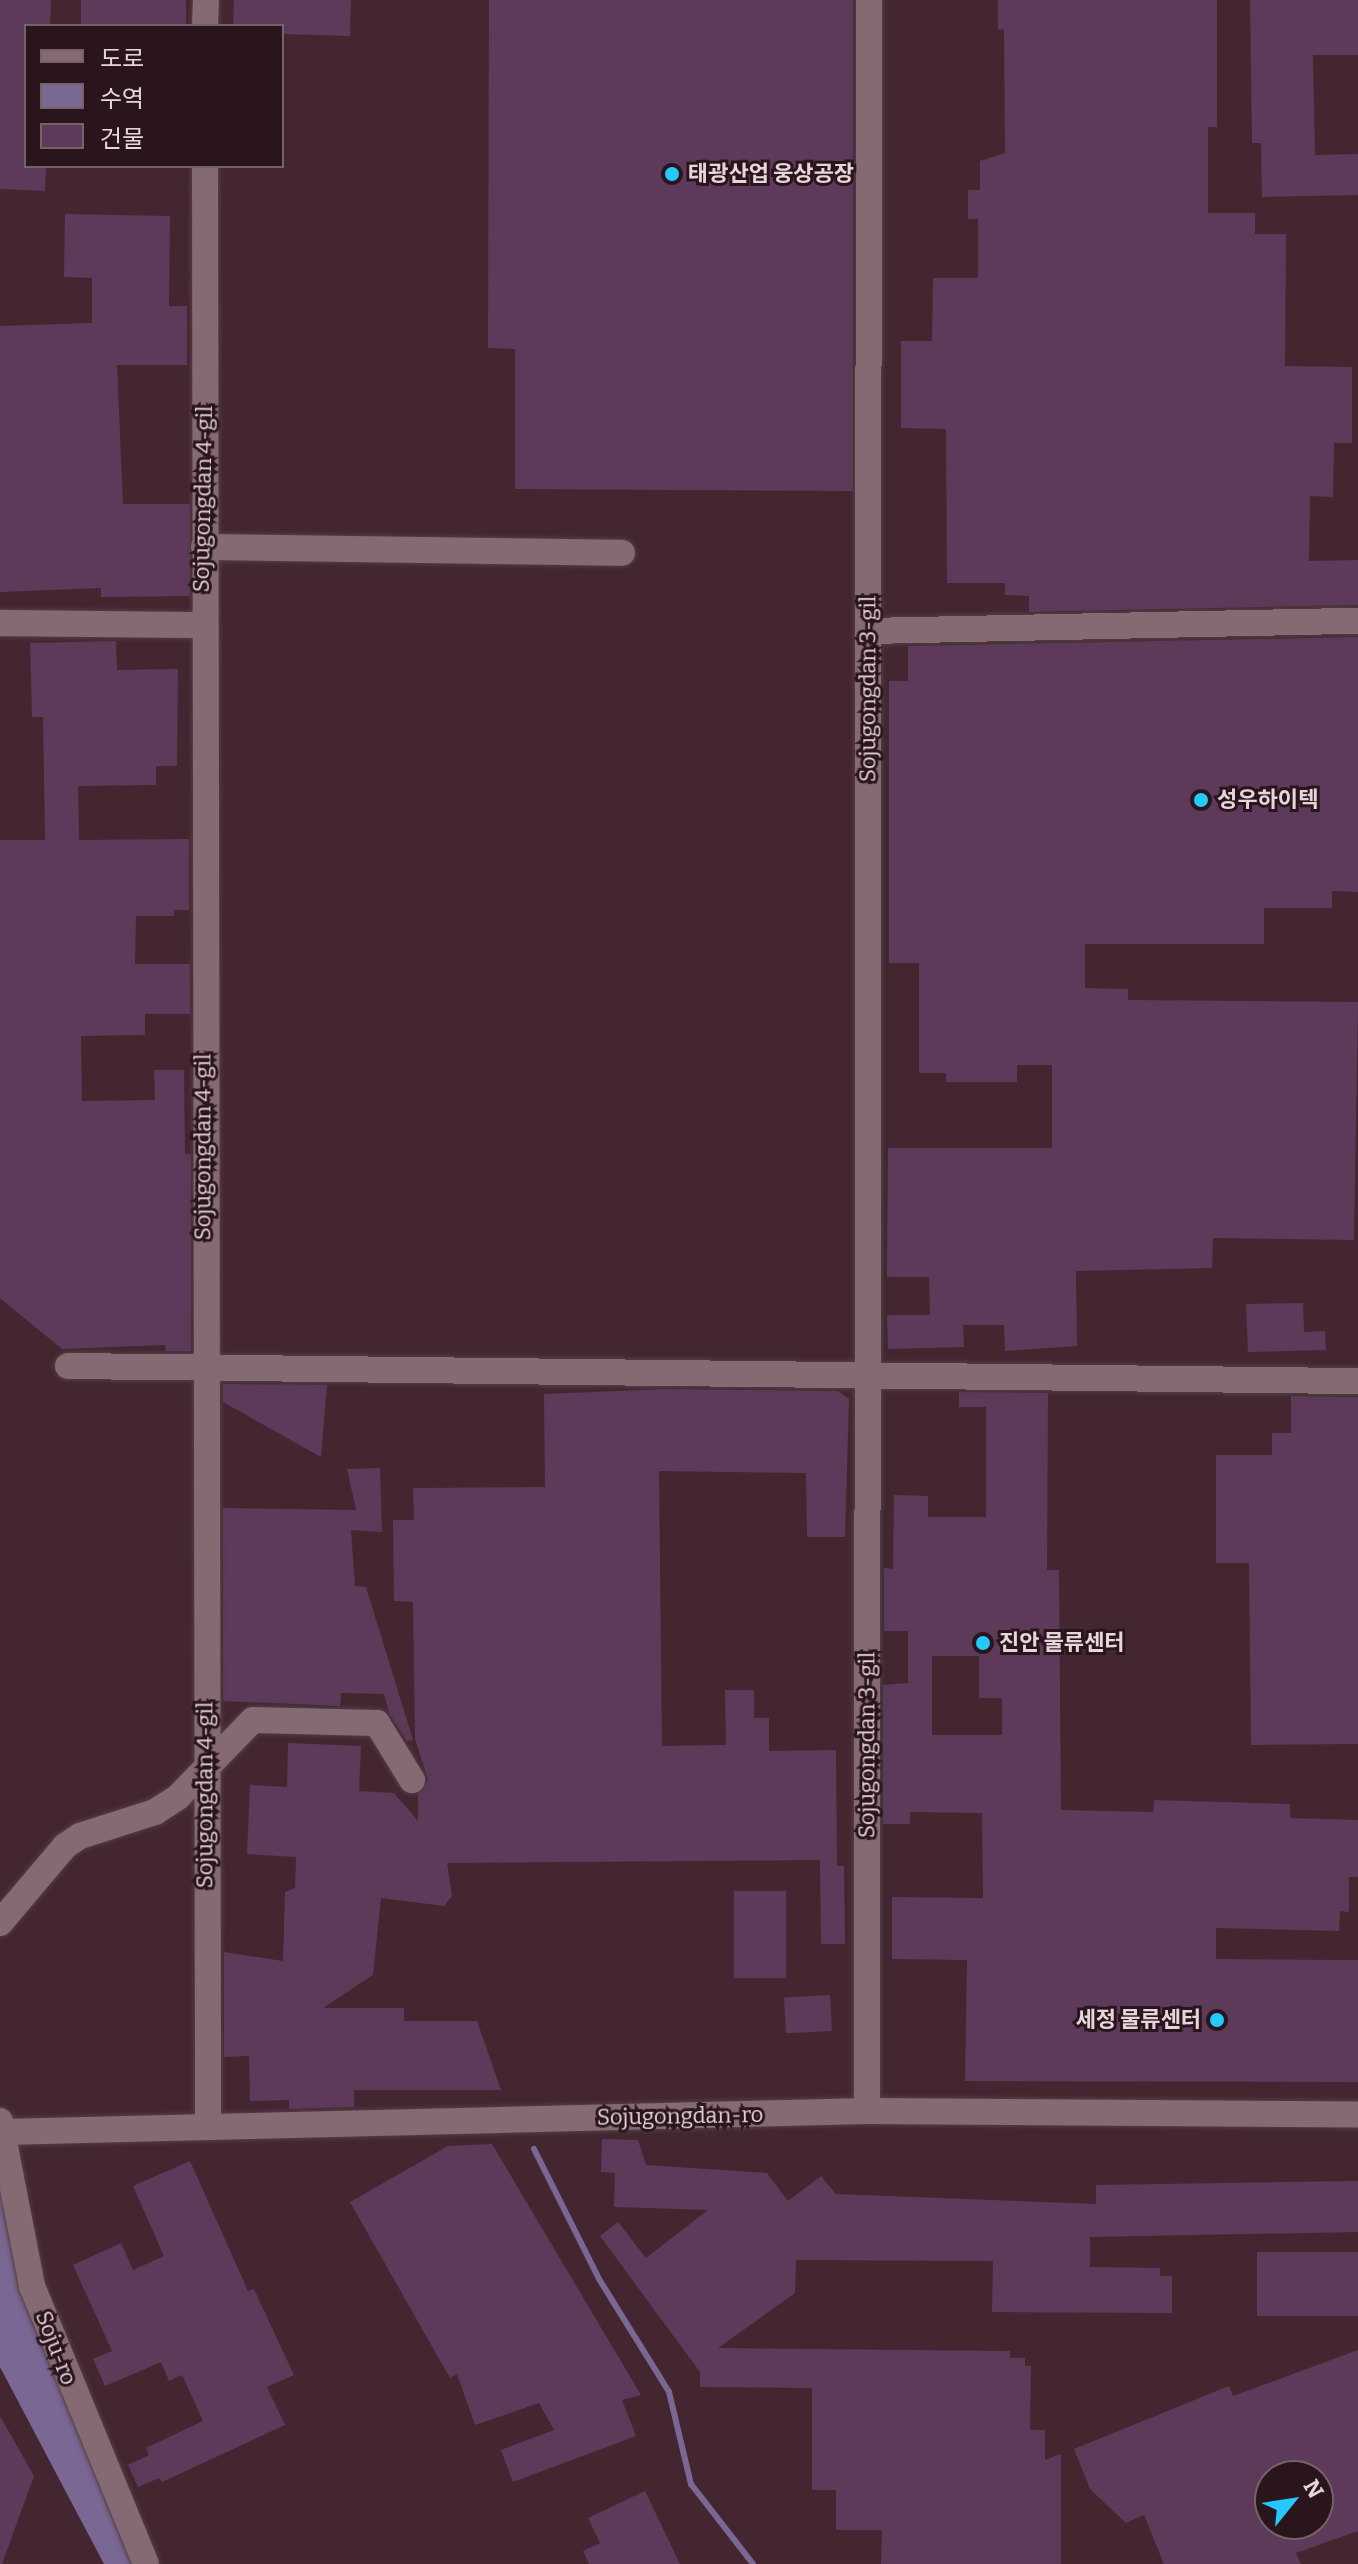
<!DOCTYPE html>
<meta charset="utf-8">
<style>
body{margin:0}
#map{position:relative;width:1358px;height:2564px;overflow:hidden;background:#351f27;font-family:Bitter,"Noto Sans KR",serif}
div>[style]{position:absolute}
.built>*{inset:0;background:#442631}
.water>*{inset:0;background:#7b6793}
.stream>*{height:6px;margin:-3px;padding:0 3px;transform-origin:3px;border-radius:3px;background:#7b6793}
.building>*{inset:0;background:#5d3a5a;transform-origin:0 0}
.roads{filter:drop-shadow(0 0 2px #513e45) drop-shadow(0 0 2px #513e45)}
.minor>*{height:26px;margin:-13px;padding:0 13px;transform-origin:13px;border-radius:13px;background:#866a73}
.dots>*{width:22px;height:22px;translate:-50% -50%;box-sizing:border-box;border:4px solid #2b151d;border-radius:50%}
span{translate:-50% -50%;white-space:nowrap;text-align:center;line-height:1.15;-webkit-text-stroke:6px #2b151d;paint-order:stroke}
.poi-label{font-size:22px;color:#e6d6db;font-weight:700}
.left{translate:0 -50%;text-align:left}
.right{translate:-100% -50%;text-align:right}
.street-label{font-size:22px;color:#e6d6db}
.legend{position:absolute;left:24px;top:24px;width:260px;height:144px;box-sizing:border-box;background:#2b151d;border:2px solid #766269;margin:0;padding:10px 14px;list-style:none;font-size:24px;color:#e6d6db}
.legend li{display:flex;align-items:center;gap:16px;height:40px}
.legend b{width:40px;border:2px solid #766269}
.north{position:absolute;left:1254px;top:2460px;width:80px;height:80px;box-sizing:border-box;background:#2b151d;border:2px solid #766269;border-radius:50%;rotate:60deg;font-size:22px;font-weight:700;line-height:32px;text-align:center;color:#e6d6db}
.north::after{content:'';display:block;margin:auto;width:28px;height:36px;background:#24c9fe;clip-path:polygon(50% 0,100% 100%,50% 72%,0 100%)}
</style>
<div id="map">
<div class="built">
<i style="clip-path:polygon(evenodd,0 0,1358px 0,1358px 2564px,0 2564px,0 0,26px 26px,282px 26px,282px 166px,26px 166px,26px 26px,0 0,1270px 2476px,1318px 2476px,1318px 2524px,1270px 2524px,1270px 2476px)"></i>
</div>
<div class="water">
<i style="clip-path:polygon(0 2186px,140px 2564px,104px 2564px,0 2367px)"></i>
</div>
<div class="stream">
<i style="left:534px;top:2149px;width:145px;rotate:63.4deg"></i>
<i style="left:599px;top:2279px;width:133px;rotate:58.2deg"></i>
<i style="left:669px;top:2392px;width:95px;rotate:76.6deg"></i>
<i style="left:691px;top:2484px;width:101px;rotate:52.2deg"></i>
</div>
<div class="building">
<i style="clip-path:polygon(0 0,51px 0,50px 26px,26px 26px,26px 166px,46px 166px,45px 191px,0 189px)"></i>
<i style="left:81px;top:0;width:105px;height:26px"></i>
<i style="clip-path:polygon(234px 0,351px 0,350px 36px,282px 34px,282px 26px,233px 26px)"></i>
<i style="clip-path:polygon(489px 0,853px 0,853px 491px,515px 489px,515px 349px,488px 348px)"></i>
<i style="clip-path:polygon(998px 0,1217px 0,1217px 127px,1208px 127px,1208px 213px,1255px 213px,1255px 234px,1286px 234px,1285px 366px,1352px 367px,1352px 443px,1334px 443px,1333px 497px,1310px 496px,1309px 561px,1358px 560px,1358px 605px,1029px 612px,1029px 596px,1005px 595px,1005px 583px,947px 583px,946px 429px,901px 428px,901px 341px,932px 341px,933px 278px,978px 278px,978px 219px,968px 219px,968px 190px,980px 190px,980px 161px,1005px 153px,1004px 30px,998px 29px)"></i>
<i style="clip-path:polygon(1250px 0,1358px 0,1358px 55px,1313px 55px,1315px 155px,1358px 154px,1358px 195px,1262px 197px,1261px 143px,1252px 143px)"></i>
<i style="clip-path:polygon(65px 214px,170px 216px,169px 306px,187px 306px,187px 365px,117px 365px,123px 504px,190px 504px,190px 596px,101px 597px,101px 588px,0 592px,0 326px,92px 323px,92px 278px,64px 277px)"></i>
<i style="clip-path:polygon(1358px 637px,1358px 892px,1332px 891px,1332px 908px,1264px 908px,1264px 944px,1085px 944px,1085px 988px,1128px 989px,1128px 1000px,1358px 1002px,1354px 1240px,1213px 1238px,1212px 1268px,1076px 1271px,1077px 1346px,1005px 1351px,1004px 1325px,963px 1325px,964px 1347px,888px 1349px,887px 1315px,930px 1315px,929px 1277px,887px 1277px,888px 1148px,1052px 1148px,1052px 1065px,1017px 1065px,1017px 1082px,946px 1082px,946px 1073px,919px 1073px,919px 963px,889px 963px,889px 681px,908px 681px,908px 646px)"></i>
<i style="clip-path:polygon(116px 641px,117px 670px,178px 669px,177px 766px,156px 766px,156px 785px,78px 786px,79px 840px,189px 839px,189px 910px,174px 910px,174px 916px,136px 916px,135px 964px,190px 964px,190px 1014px,145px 1014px,145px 1035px,81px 1036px,82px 1101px,155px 1100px,154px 1070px,184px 1070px,185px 1154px,191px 1154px,191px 1351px,166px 1351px,165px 1345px,62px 1349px,0 1298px,0 840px,45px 840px,43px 717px,32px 717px,30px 643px)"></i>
<i style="clip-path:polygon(1303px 1303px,1304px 1332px,1325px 1331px,1326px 1350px,1248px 1352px,1246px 1304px)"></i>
<i style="clip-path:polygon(223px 1384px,327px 1385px,321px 1457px,223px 1402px)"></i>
<i style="clip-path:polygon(665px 1389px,838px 1391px,849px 1399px,845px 1537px,807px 1537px,806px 1473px,659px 1471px,662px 1746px,726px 1745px,725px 1690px,754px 1690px,754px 1718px,769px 1718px,769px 1751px,836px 1750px,837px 1866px,844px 1866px,845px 1944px,821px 1944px,820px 1860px,447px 1863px,452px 1896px,444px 1906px,381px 1898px,373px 1975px,323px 2008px,404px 2008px,404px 2021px,477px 2021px,501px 2090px,354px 2090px,354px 2107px,289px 2109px,289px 2100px,250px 2101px,249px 2056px,224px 2057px,224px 1952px,283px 1961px,285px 1892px,295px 1888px,296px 1857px,247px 1854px,250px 1785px,287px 1787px,288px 1743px,361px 1746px,359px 1791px,394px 1793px,418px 1821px,418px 1794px,428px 1780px,415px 1739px,413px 1602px,394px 1601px,393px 1520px,414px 1520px,413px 1488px,545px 1487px,544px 1394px)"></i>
<i style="clip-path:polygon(evenodd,959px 1392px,1048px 1393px,1047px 1570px,1059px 1570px,1061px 1810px,1153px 1812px,1154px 1800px,1290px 1804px,1290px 1818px,1358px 1820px,1358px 1877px,1349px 1877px,1349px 1912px,1340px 1911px,1339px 1931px,1216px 1928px,1216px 1959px,1358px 1960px,1358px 2082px,965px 2081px,967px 1960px,892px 1959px,892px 1897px,983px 1898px,982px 1813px,910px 1812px,910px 1824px,883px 1824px,883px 1685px,908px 1683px,908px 1631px,884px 1631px,884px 1568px,893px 1569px,894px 1495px,928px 1496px,928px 1517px,986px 1517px,986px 1407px,959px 1407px,959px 1392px,932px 1656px,979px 1656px,979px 1698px,1002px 1698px,1002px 1735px,932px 1735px,932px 1656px)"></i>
<i style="clip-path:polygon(1291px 1396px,1358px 1397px,1358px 1744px,1251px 1745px,1249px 1563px,1216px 1563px,1216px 1455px,1272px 1455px,1272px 1433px,1291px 1433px)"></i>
<i style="clip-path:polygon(380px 1468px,382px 1532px,351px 1530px,355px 1586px,366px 1587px,413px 1740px,407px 1741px,389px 1713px,384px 1694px,341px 1693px,340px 1706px,223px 1701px,223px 1508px,356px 1510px,347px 1469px)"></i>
<i style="left:734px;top:1891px;width:52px;height:87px"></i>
<i style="left:830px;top:1995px;width:36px;height:46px;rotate:87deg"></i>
<i style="clip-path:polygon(602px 2139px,638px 2140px,646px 2165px,767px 2173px,788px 2201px,821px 2176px,836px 2194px,1096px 2204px,1096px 2185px,1358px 2181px,1358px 2232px,1090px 2237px,1090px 2267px,1160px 2268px,1160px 2276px,1172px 2276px,1172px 2313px,992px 2312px,993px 2261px,796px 2260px,795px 2293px,718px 2348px,1010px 2351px,1010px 2358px,1025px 2358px,1025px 2366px,1031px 2366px,1030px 2430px,1045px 2430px,1045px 2460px,1061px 2454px,1061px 2564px,881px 2564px,882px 2530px,836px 2530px,836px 2490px,812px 2490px,812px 2388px,700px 2387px,700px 2372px,600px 2236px,618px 2222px,646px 2258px,708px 2210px,614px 2207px,615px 2173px,601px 2172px)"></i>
<i style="clip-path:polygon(492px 2144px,641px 2395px,622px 2400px,636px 2436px,513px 2482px,501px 2450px,554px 2430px,539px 2403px,475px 2425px,457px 2374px,450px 2378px,350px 2202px,448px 2146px)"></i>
<i style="clip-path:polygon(190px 2161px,248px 2291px,254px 2289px,294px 2375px,267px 2387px,285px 2425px,162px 2482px,159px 2478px,138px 2487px,128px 2465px,149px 2455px,146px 2448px,203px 2421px,182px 2375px,169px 2381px,161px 2362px,105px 2386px,93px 2359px,112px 2351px,73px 2265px,121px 2243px,133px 2270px,164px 2256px,133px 2186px)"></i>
<i style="left:1358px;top:2252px;width:64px;height:101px;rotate:90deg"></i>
<i style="clip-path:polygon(evenodd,1358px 2350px,1358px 2531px,1296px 2553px,1301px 2564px,1164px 2564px,1144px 2515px,1126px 2523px,1090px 2489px,1074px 2449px,1229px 2386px,1233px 2396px,1358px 2350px,1270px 2476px,1318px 2476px,1318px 2524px,1270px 2524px,1270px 2476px)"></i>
<i style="clip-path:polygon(0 2416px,34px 2476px,2px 2564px,0 2564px)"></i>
<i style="clip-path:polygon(645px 2491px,680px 2564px,589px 2564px,583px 2551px,600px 2543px,588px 2518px)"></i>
</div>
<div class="roads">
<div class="minor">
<i style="left:205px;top:26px;width:26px;rotate:-88deg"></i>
<i style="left:205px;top:166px;width:1961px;rotate:89.91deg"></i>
<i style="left:204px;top:547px;width:418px;rotate:0.8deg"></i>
<i style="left:0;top:623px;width:202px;rotate:0.6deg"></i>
<i style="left:868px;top:631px;width:490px;rotate:-1.2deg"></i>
<i style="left:68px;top:1366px;width:1290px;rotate:0.67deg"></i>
<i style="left:0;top:1923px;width:101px;rotate:-49.8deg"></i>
<i style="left:65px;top:1846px;width:18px;rotate:-34deg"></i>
<i style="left:80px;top:1836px;width:79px;rotate:-17.7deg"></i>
<i style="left:155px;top:1812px;width:27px;rotate:-33deg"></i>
<i style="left:178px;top:1797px;width:107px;rotate:-45.8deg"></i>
<i style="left:253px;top:1720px;width:124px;rotate:1.4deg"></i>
<i style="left:377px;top:1723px;width:67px;rotate:58.4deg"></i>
<i style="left:867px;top:2111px;width:2111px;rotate:-89.95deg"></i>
<i style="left:0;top:2121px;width:168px;rotate:79deg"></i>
<i style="left:32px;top:2286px;width:300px;rotate:67.7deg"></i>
<i style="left:2px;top:2132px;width:865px;rotate:-1.39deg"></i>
<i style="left:867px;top:2111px;width:491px;rotate:0.4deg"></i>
</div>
</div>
<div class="dots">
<i style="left:672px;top:174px;background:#24c9fe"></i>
<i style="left:1201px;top:800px;background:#24c9fe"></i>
<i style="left:983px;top:1643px;background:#24c9fe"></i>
<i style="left:1217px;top:2020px;background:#24c9fe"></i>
</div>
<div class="poi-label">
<span class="left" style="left:688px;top:174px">태광산업 웅상공장</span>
<span class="left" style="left:1217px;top:800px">성우하이텍</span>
<span class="left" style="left:999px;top:1643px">진안 물류센터</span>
<span class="right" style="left:1201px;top:2020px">세정 물류센터</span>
</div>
<div class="street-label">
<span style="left:203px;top:499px;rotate:-89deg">Sojugongdan 4-gil</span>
<span style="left:868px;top:689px;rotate:-90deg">Sojugongdan 3-gil</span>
<span style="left:203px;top:1147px;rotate:-90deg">Sojugongdan 4-gil</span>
<span style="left:867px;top:1745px;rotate:-90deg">Sojugongdan 3-gil</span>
<span style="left:205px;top:1795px;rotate:-90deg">Sojugongdan 4-gil</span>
<span style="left:680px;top:2116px;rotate:-1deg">Sojugongdan-ro</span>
<span style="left:56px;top:2348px;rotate:69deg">Soju-ro</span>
</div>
<ul class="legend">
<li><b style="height:10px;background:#866a73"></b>도로</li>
<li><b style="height:22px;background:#7b6793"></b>수역</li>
<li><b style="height:22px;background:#5d3a5a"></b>건물</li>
</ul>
<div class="north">N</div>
</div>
